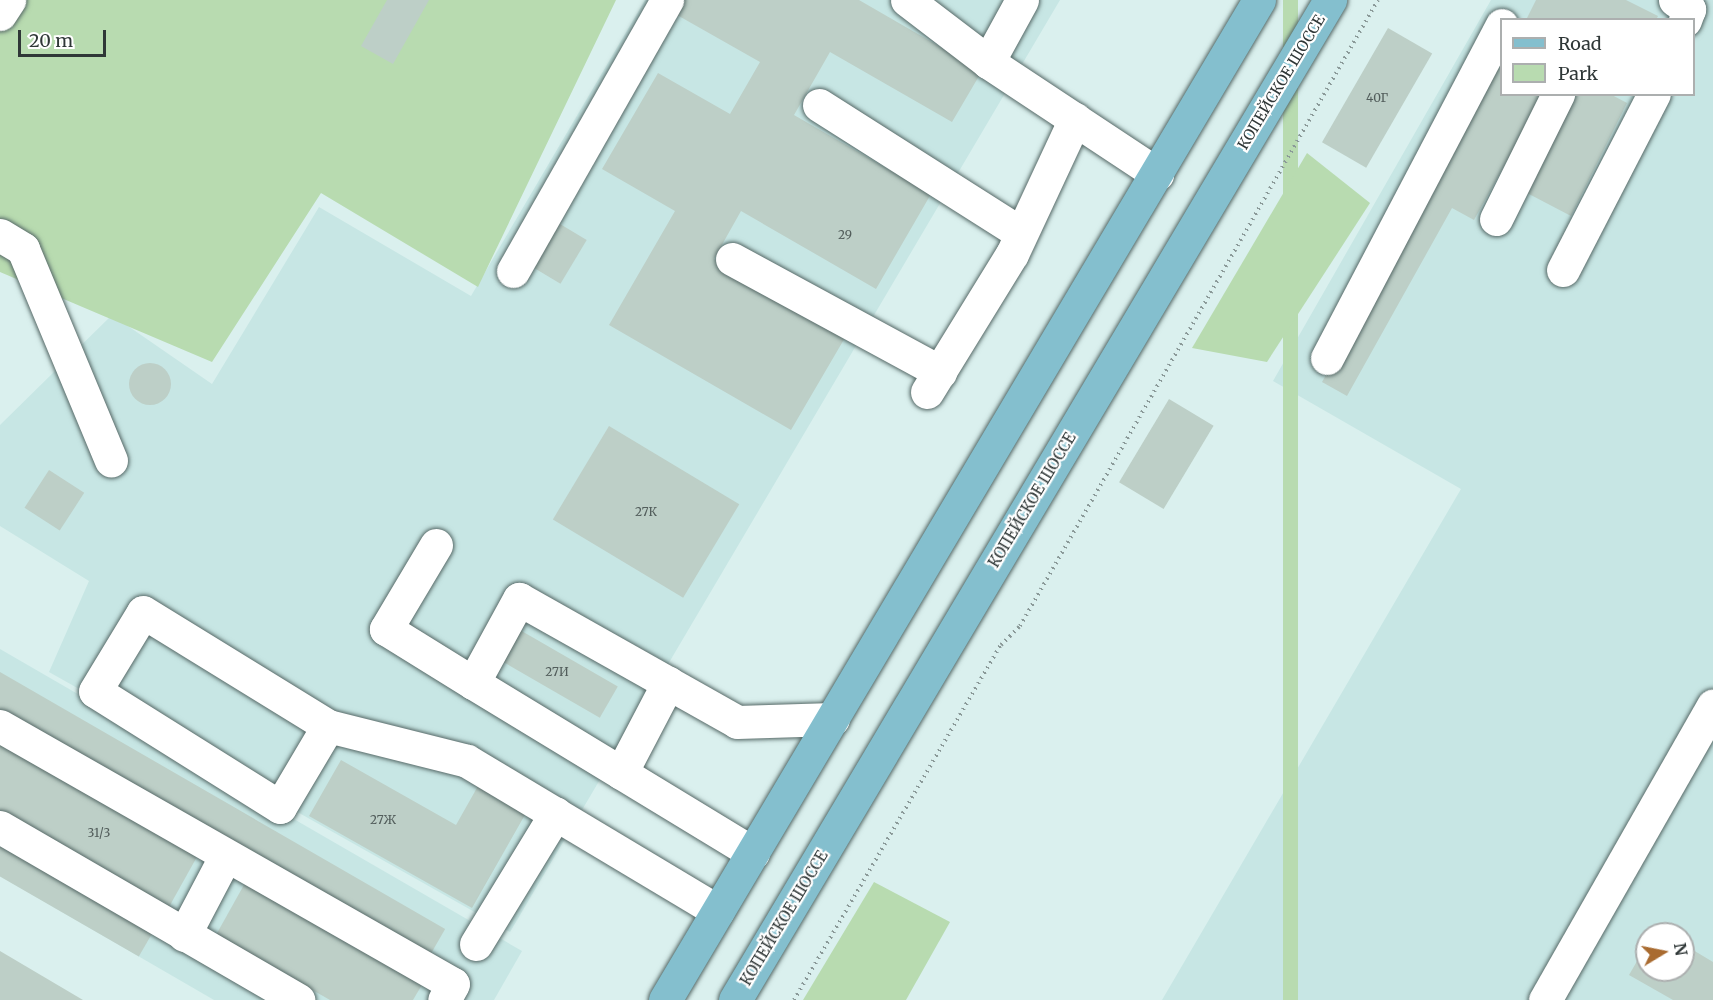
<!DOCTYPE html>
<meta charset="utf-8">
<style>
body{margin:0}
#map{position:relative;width:1713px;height:1000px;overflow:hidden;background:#daf0ee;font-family:Merriweather,serif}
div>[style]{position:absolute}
.built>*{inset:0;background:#c7e6e4}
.green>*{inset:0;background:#b8dbb0;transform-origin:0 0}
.building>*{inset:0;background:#bdcfc7;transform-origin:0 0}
.round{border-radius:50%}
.path>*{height:4px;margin-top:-2px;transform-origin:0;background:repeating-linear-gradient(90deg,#8a9998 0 1.5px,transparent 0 6px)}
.roads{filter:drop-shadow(0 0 2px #566967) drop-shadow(0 0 2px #566967)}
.minor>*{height:33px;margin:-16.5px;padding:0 16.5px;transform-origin:16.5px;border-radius:16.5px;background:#fff}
.major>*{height:33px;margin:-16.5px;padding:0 16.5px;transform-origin:16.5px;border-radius:16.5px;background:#84bfce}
span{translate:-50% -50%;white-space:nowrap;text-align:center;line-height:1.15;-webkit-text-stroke:4.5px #fff;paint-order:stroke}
.number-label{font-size:12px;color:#525d5b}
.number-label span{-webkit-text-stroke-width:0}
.street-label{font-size:15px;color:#2f3737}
.legend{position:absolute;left:1500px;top:18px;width:195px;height:78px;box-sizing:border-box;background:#fff;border:2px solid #acafaf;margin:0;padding:8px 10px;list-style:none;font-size:18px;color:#2f3737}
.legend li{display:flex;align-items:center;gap:12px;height:30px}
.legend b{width:30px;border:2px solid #acafaf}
.north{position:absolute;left:1635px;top:922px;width:60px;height:60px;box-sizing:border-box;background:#fff;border:2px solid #acafaf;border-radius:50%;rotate:80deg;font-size:16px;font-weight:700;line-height:24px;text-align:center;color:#2f3737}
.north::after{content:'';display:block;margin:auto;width:21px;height:27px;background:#a96b30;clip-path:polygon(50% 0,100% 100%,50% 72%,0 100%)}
.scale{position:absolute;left:18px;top:30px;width:88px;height:27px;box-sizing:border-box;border:3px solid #2f3737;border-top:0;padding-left:8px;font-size:18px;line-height:21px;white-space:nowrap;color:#2f3737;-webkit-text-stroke:4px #fff;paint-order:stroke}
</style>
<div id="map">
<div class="built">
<i style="clip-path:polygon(645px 0,1060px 0,510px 932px,49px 672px,89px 581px,0 526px,0 425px,112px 315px,212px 384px,319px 207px,471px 296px)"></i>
<i style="clip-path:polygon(evenodd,1491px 0,1713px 0,1713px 1000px,1162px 1000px,1461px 489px,1273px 381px,1491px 0,1502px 20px,1694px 20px,1694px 94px,1502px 94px,1502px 20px,1491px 0,1647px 934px,1683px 934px,1683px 970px,1647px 970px,1647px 934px)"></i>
<i style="clip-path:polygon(0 649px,522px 951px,494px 1000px,214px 1000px,0 876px)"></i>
</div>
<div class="green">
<i style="clip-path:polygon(0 0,616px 0,478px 287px,321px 193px,212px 362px,0 272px)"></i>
<i style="left:1283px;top:0;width:15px;height:1162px"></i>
<i style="clip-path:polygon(1307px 153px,1370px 203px,1267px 362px,1192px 348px)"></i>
<i style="clip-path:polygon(874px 882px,950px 922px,906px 1000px,803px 1000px)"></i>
</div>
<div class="building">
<i style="clip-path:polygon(387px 0,429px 0,393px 64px,361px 46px)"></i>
<i style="clip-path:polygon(676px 0,859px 0,982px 71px,952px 122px,830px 52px,794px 115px,931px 194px,876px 289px,741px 211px,714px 259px,846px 336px,791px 430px,609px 325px,675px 211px,602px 169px,658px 73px,730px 114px,760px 62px,670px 11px)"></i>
<i style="clip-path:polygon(1536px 0,1626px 0,1658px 16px,1656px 20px,1526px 20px)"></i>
<i style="left:1388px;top:28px;width:51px;height:132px;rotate:30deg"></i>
<i style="clip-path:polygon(1502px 59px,1502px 94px,1544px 94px,1474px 220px,1452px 208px,1347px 396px,1322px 382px)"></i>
<i style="clip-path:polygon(1577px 94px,1610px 94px,1627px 103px,1571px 216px,1527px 193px)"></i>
<i style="left:555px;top:221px;width:37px;height:51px;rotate:31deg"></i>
<i class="round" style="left:129px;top:363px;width:42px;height:42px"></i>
<i style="left:1169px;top:399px;width:52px;height:97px;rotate:31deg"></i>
<i style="left:609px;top:426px;width:152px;height:109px;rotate:31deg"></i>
<i style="left:49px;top:470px;width:42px;height:45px;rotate:33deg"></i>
<i style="left:513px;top:626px;width:121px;height:36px;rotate:30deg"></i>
<i style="left:0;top:672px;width:514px;height:40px;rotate:30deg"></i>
<i style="clip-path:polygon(0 743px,198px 855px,169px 907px,0 811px)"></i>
<i style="clip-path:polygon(341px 760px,456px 825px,478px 786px,526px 813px,472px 908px,309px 816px)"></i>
<i style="left:0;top:843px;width:177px;height:29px;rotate:30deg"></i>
<i style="clip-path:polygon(245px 883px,423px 983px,413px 1000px,330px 1000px,216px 935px)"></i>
<i style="clip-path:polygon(1647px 944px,1647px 970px,1683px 970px,1683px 944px,1713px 962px,1713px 1000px,1673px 1000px,1629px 975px)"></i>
<i style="clip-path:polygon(0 951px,83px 1000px,0 1000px)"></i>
</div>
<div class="path">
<i style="left:794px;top:1000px;width:411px;rotate:-59.8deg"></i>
<i style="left:1001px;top:645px;width:27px;rotate:-45deg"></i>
<i style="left:1020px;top:626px;width:721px;rotate:-60.24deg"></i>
</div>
<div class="roads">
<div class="minor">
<i style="left:907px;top:0;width:102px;rotate:37.4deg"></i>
<i style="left:1022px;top:0;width:71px;rotate:118.7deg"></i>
<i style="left:988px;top:62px;width:203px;rotate:33.5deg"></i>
<i style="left:1675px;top:0;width:17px;rotate:33deg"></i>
<i style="left:1689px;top:9px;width:12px;rotate:110deg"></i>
<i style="left:0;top:14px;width:17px;rotate:-57deg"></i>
<i style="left:819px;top:105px;width:239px;rotate:32.4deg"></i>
<i style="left:1496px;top:219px;width:140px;rotate:-63.6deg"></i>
<i style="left:0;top:235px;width:27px;rotate:31deg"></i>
<i style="left:23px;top:249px;width:229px;rotate:67.4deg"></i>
<i style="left:732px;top:259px;width:237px;rotate:28.5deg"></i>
<i style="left:1563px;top:270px;width:198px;rotate:-62.7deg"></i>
<i style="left:513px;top:271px;width:312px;rotate:-60.4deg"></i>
<i style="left:1327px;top:358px;width:376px;rotate:-62.3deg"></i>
<i style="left:927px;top:392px;width:162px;rotate:-58.4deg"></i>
<i style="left:1012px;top:254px;width:149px;rotate:-65deg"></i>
<i style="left:436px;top:545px;width:98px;rotate:120.8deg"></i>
<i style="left:386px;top:629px;width:102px;rotate:31.8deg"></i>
<i style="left:0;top:726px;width:521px;rotate:29.66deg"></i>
<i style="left:453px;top:984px;width:18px;rotate:119deg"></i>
<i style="left:328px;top:726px;width:94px;rotate:120.7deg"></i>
<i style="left:280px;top:807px;width:218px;rotate:-147.9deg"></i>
<i style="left:95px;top:691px;width:92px;rotate:-58.7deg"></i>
<i style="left:143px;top:612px;width:217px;rotate:31.6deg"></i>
<i style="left:328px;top:726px;width:143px;rotate:14.1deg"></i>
<i style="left:467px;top:761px;width:292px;rotate:30.9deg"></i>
<i style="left:621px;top:773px;width:102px;rotate:-62.4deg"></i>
<i style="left:0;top:827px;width:345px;rotate:30.1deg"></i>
<i style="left:753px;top:853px;width:328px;rotate:-148.7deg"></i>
<i style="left:473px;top:683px;width:96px;rotate:-61.3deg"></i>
<i style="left:519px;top:599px;width:250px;rotate:29.4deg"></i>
<i style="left:737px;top:722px;width:96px;rotate:-1.8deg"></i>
<i style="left:184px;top:935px;width:88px;rotate:-62.3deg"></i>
<i style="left:476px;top:944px;width:153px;rotate:-58.6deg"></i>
<i style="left:1545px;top:1000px;width:339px;rotate:-60.3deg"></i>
</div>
<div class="major">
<i style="left:665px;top:1000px;width:1163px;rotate:-59.29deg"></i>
<i style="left:735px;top:1000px;width:1164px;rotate:-59.25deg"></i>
</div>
</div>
<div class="number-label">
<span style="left:1377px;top:98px">40Г</span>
<span style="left:845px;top:235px">29</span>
<span style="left:646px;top:512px">27К</span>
<span style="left:557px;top:672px">27И</span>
<span style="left:383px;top:820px">27Ж</span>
<span style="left:99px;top:833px">31/3</span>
</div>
<div class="street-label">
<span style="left:1281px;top:82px;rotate:-59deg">КОПЕЙСКОЕ ШОССЕ</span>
<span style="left:1032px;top:500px;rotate:-59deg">КОПЕЙСКОЕ ШОССЕ</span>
<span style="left:784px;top:918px;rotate:-59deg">КОПЕЙСКОЕ ШОССЕ</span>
</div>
<ul class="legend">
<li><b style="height:8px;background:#84bfce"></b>Road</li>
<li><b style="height:16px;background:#b8dbb0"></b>Park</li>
</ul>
<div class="north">N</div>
<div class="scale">20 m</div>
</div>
